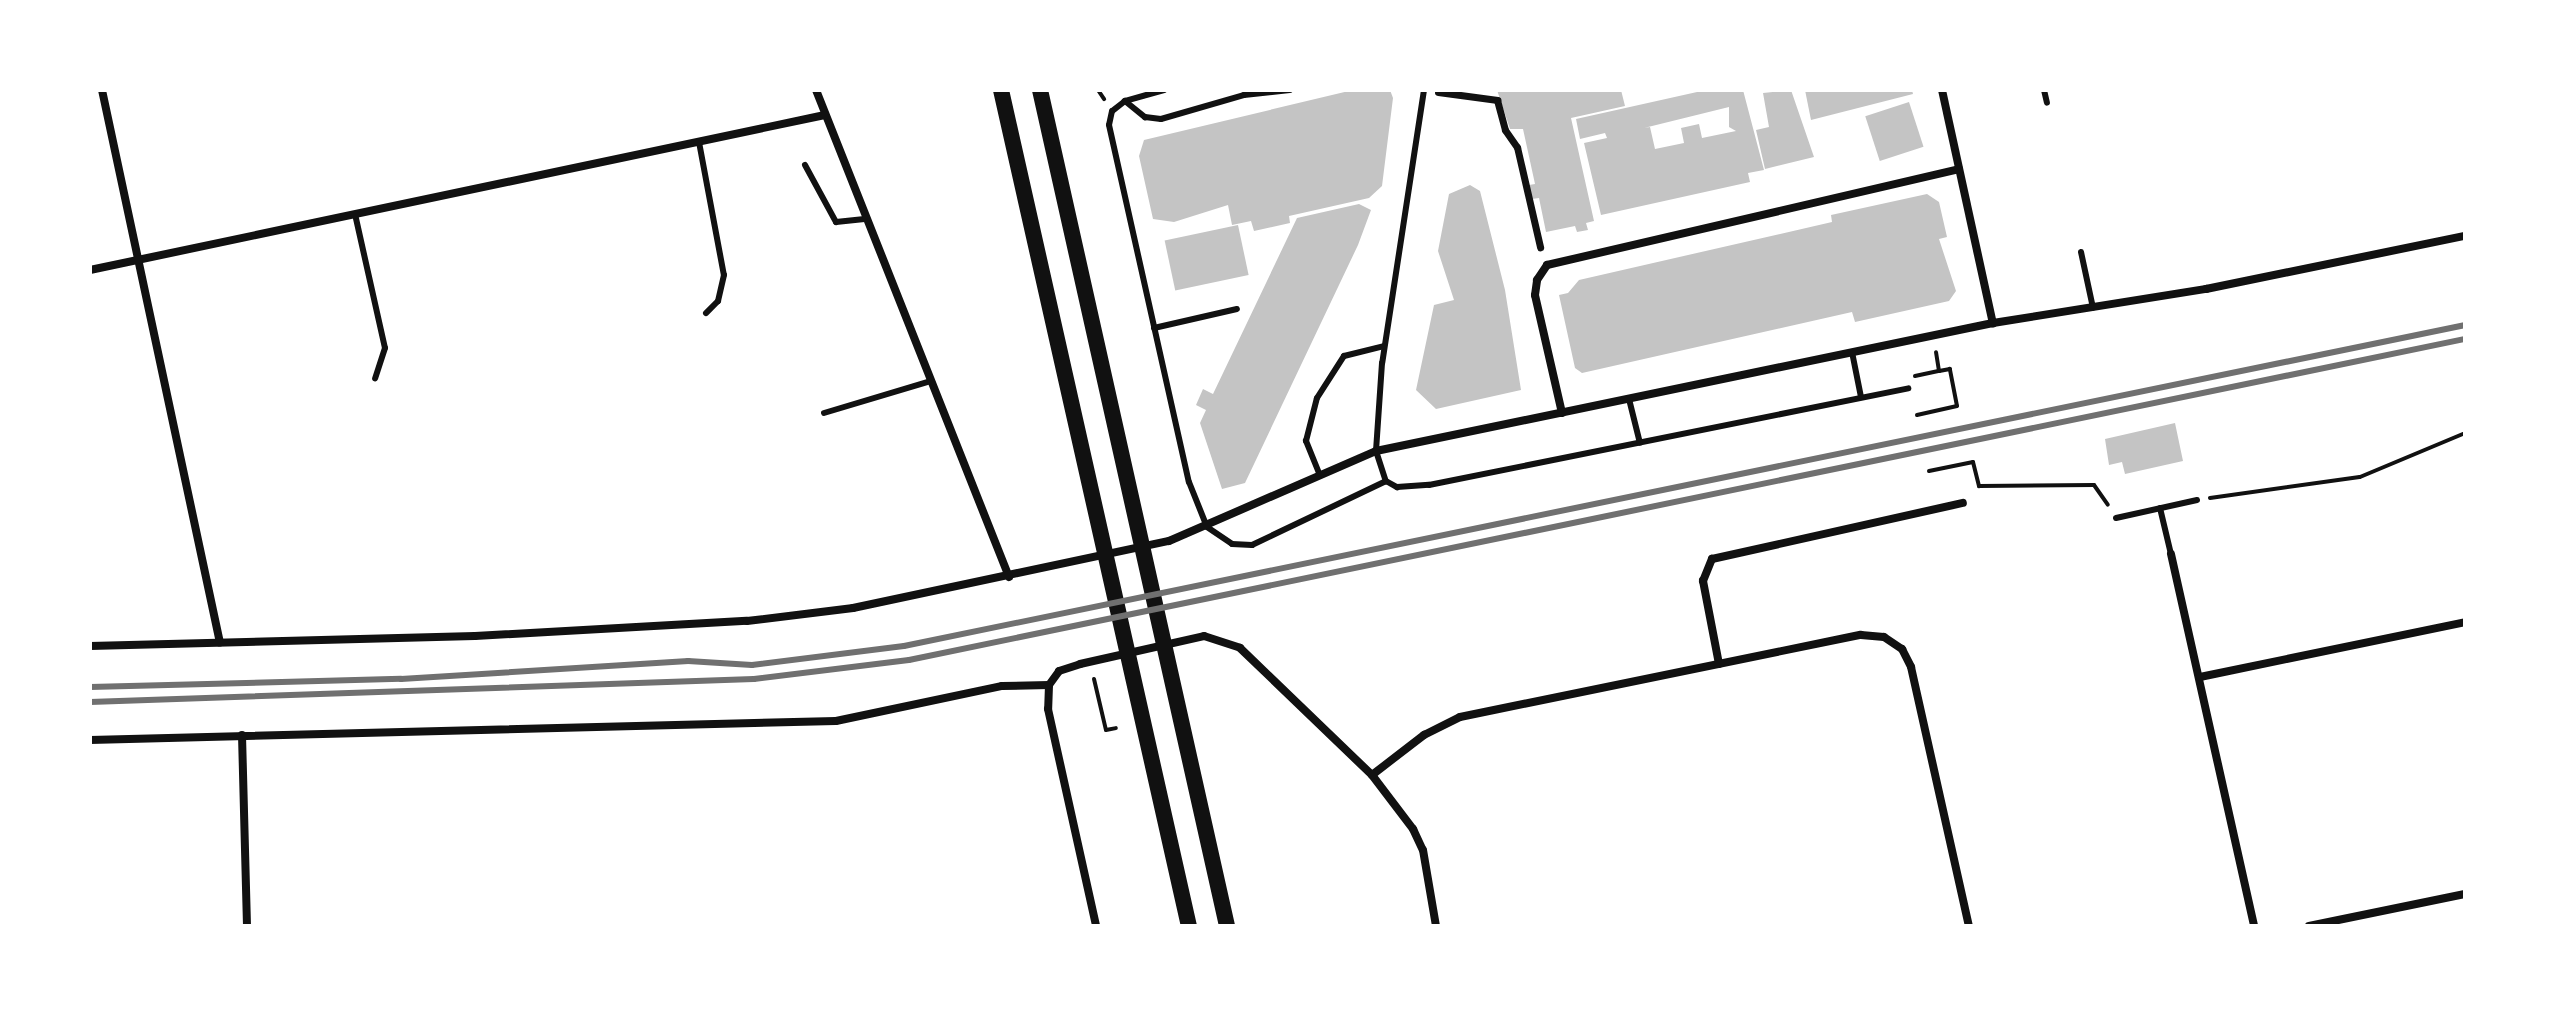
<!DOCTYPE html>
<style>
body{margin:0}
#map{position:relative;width:2555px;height:1016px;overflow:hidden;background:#fff;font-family:"Exo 2",sans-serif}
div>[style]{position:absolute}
.building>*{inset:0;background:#c4c4c4;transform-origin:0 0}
.path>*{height:4px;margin:-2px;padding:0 2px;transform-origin:2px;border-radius:2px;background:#111}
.service>*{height:6px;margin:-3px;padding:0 3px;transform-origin:3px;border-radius:3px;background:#111}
.pedestrian>*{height:7px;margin:-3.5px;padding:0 3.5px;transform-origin:3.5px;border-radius:3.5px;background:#111}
.minor>*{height:8px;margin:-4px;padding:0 4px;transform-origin:4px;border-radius:4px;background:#111}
.secondary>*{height:16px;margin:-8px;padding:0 8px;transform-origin:8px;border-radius:8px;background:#111}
.rail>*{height:6px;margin:-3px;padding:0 3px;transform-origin:3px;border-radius:3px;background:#707070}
span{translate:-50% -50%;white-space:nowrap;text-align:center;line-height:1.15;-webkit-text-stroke:6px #fff;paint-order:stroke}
.frame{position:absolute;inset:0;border:92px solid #fff;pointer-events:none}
</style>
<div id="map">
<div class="building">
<i style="clip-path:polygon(1353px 90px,1390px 90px,1393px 98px,1382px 186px,1369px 198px,1289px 216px,1290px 223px,1254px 231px,1251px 221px,1232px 225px,1228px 205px,1174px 222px,1153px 219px,1139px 156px,1144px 140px)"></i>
<i style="clip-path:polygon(1497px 90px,1621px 90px,1625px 106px,1571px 118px,1594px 221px,1586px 223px,1588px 230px,1577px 232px,1575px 226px,1546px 232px,1539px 198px,1532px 199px,1529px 185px,1535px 184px,1523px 129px,1510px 129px)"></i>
<i style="clip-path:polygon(evenodd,1706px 90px,1743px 90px,1764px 170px,1748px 173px,1750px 182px,1601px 215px,1584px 143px,1607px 138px,1605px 133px,1580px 139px,1576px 119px,1706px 90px,1729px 107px,1729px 127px,1736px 131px,1702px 138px,1699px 124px,1681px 128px,1684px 143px,1655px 149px,1650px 127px,1644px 128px,1729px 107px)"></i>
<i style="clip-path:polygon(1791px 90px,1814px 157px,1765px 169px,1756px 130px,1769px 127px,1763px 93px)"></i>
<i style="clip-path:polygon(1805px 90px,1912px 90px,1913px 94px,1811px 120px)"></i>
<i style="left:1909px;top:102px;width:47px;height:46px;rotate:72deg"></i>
<i style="clip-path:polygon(1470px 185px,1480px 191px,1505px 290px,1521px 390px,1436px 409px,1416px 390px,1434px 305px,1454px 300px,1438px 251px,1449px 194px)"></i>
<i style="clip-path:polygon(1927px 194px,1939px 202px,1947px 237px,1939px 239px,1956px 291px,1949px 301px,1855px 322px,1852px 312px,1582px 373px,1575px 368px,1559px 295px,1568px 293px,1579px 280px,1832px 222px,1831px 215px)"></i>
<i style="clip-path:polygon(1359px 204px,1371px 210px,1358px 245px,1245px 483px,1222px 489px,1200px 423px,1206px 410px,1196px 405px,1203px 389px,1213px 394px,1297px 218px)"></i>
<i style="left:1238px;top:225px;width:51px;height:75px;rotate:78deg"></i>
<i style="clip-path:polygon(2175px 423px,2183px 461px,2125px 474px,2122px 462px,2109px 465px,2105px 439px)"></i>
</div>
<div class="path">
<i style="left:1098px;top:90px;width:11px;rotate:56deg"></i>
<i style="left:1915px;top:376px;width:25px;rotate:-12deg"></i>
<i style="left:1917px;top:415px;width:41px;rotate:-12.7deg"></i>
<i style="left:1957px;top:406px;width:38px;rotate:-101deg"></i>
<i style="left:1950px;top:369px;width:11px;rotate:170deg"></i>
<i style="left:1939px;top:371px;width:19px;rotate:-99deg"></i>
<i style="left:1929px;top:471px;width:45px;rotate:-11.6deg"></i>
<i style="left:1973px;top:462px;width:25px;rotate:76deg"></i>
<i style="left:1979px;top:486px;width:115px;rotate:-0.5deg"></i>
<i style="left:2094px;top:485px;width:24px;rotate:55deg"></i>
<i style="left:2210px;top:498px;width:151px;rotate:-8deg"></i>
<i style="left:2360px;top:477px;width:114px;rotate:-22.7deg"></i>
<i style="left:1094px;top:679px;width:52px;rotate:76.8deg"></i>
<i style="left:1106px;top:730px;width:10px;rotate:-11deg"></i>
</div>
<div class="service">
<i style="left:1164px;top:90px;width:41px;rotate:164.2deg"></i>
<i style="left:1125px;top:101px;width:16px;rotate:142deg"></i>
<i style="left:1112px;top:111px;width:14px;rotate:102deg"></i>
<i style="left:1109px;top:125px;width:366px;rotate:77.4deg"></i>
<i style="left:1189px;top:482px;width:48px;rotate:68.2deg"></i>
<i style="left:1207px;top:527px;width:30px;rotate:34deg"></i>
<i style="left:1232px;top:544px;width:20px;rotate:3deg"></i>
<i style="left:1252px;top:545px;width:148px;rotate:-25.5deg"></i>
<i style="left:1424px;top:90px;width:276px;rotate:98.7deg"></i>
<i style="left:1382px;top:363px;width:88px;rotate:93.9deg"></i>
<i style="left:1376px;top:451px;width:32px;rotate:72deg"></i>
<i style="left:1386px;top:481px;width:13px;rotate:29deg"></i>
<i style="left:1397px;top:487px;width:32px;rotate:-4deg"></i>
<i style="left:1429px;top:485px;width:489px;rotate:-11.4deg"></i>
<i style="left:2044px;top:90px;width:13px;rotate:77deg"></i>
<i style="left:1125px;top:101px;width:26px;rotate:39deg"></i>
<i style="left:1145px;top:117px;width:16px;rotate:7deg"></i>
<i style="left:1161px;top:119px;width:86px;rotate:-16.1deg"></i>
<i style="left:1244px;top:95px;width:46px;rotate:-6.2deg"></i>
<i style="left:699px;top:142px;width:135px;rotate:79.4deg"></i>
<i style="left:724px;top:275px;width:27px;rotate:103deg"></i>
<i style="left:718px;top:301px;width:17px;rotate:135deg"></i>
<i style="left:805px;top:165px;width:65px;rotate:61.5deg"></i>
<i style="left:836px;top:222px;width:31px;rotate:-6deg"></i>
<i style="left:355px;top:214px;width:137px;rotate:77.4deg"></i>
<i style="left:385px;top:348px;width:32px;rotate:108deg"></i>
<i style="left:2081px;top:252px;width:57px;rotate:77.9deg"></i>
<i style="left:1154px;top:328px;width:85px;rotate:-12.9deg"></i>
<i style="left:1852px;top:352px;width:46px;rotate:78.7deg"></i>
<i style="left:1629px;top:399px;width:45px;rotate:76deg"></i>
<i style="left:824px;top:413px;width:112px;rotate:-16.7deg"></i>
<i style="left:1319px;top:473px;width:35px;rotate:-112deg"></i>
<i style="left:1306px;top:441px;width:44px;rotate:-75.7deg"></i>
<i style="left:1317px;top:398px;width:50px;rotate:-57.3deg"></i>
<i style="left:1344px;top:356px;width:41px;rotate:-14deg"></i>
<i style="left:2160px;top:508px;width:47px;rotate:76.6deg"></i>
<i style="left:2116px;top:518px;width:83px;rotate:-12.5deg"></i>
</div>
<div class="pedestrian">
<i style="left:1438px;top:92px;width:60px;rotate:7.7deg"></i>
<i style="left:1497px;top:100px;width:31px;rotate:75deg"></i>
<i style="left:1505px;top:130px;width:21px;rotate:55deg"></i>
<i style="left:1517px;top:147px;width:103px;rotate:77deg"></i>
</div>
<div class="minor">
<i style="left:102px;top:90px;width:565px;rotate:77.95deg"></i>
<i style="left:816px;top:90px;width:524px;rotate:68.38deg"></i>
<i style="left:1942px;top:90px;width:239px;rotate:77.7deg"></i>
<i style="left:90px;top:270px;width:751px;rotate:-11.91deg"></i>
<i style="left:1562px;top:413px;width:121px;rotate:-102.9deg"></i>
<i style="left:1535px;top:295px;width:15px;rotate:-82deg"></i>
<i style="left:1537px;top:280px;width:18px;rotate:-56deg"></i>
<i style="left:1547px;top:265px;width:423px;rotate:-13.1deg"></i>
<i style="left:2171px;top:554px;width:381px;rotate:77.4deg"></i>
<i style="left:90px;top:646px;width:385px;rotate:-1.5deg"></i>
<i style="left:475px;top:636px;width:272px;rotate:-3.2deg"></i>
<i style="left:747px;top:621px;width:107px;rotate:-7deg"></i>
<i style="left:853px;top:608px;width:323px;rotate:-12deg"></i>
<i style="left:1169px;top:541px;width:226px;rotate:-23.5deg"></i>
<i style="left:1376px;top:451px;width:630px;rotate:-11.72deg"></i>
<i style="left:1993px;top:323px;width:216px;rotate:-9.1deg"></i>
<i style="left:2206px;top:289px;width:264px;rotate:-11.6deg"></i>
<i style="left:1719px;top:664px;width:85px;rotate:-100.9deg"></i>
<i style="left:1703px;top:581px;width:24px;rotate:-68deg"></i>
<i style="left:1712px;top:559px;width:257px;rotate:-12.6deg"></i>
<i style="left:2200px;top:677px;width:271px;rotate:-11.7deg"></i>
<i style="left:1049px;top:685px;width:17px;rotate:-54deg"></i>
<i style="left:1059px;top:671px;width:22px;rotate:-18deg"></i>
<i style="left:1080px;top:664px;width:127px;rotate:-12.7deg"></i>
<i style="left:1204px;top:636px;width:38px;rotate:18deg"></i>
<i style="left:1240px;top:648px;width:183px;rotate:43.9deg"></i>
<i style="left:1372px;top:775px;width:68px;rotate:52.8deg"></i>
<i style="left:1413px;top:829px;width:23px;rotate:65deg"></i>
<i style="left:1423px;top:850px;width:77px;rotate:80.3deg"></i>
<i style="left:1049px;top:685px;width:24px;rotate:92deg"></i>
<i style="left:1048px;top:709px;width:222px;rotate:77.5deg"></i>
<i style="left:242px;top:735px;width:191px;rotate:88.5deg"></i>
<i style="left:90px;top:740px;width:746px;rotate:-1.46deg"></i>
<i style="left:836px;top:721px;width:170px;rotate:-11.9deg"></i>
<i style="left:1002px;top:686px;width:47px;rotate:-1.2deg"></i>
<i style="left:1372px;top:775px;width:66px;rotate:-37.6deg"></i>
<i style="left:1424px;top:735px;width:40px;rotate:-26.6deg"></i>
<i style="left:1460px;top:717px;width:409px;rotate:-11.6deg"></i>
<i style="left:1861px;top:635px;width:23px;rotate:5deg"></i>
<i style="left:1884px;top:637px;width:22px;rotate:34deg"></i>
<i style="left:1902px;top:649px;width:20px;rotate:63deg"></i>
<i style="left:1911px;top:667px;width:265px;rotate:77.4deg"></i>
<i style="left:2309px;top:926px;width:159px;rotate:-11.6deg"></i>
</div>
<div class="secondary">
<i style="left:1001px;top:90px;width:857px;rotate:77.33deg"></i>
<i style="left:1040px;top:90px;width:857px;rotate:77.39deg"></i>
</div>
<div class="rail">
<i style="left:90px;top:687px;width:311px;rotate:-1.5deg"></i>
<i style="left:401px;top:679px;width:288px;rotate:-3.6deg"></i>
<i style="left:688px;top:661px;width:64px;rotate:3.6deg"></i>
<i style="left:752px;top:665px;width:153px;rotate:-7.1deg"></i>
<i style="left:904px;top:646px;width:1594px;rotate:-11.62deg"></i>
<i style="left:90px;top:702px;width:664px;rotate:-1.98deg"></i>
<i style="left:754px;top:679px;width:156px;rotate:-7deg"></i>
<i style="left:909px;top:660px;width:1589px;rotate:-11.66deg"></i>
</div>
<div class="frame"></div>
</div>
